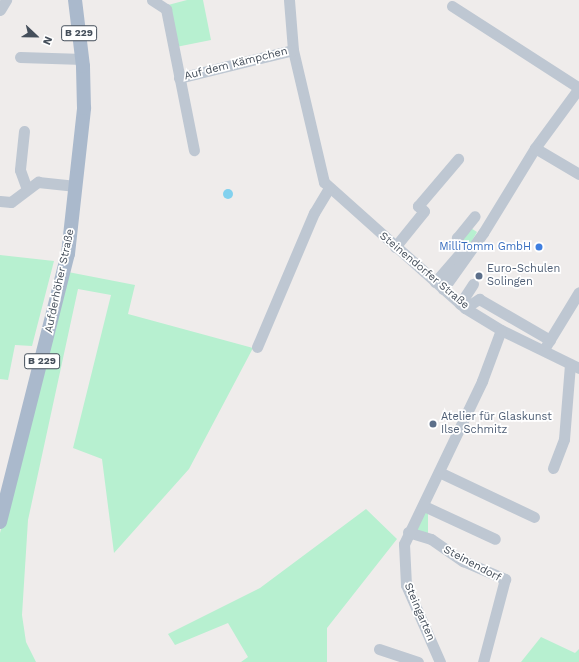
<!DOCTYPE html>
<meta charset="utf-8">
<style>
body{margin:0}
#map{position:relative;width:579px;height:662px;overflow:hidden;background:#efeceb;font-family:"Work Sans",sans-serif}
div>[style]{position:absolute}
.green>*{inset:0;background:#b7f0d0}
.water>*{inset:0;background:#82d1ee}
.round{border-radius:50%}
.minor>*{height:11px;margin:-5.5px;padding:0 5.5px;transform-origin:5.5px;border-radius:5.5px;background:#bec7d2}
.major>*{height:14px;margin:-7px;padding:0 7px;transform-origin:7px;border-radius:7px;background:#aab9cc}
.dots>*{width:11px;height:11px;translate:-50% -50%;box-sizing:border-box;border:2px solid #fff;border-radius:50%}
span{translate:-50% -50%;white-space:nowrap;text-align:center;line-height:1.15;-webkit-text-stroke:3.5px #fff;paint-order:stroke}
.shield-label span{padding:1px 3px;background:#fff;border:1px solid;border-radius:3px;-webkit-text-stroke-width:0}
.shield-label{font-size:10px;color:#444e5a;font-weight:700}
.street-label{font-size:11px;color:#444e5a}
.shop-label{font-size:11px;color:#366cbe}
.right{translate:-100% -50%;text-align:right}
.service-label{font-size:11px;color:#4e5e75}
.left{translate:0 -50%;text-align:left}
.north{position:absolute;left:16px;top:16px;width:40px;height:40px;-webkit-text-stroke:3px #fff;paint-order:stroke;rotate:112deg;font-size:11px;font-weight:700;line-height:16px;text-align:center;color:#444e5a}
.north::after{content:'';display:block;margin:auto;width:14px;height:18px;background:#444e5a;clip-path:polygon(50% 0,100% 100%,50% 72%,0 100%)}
</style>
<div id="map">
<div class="green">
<i style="clip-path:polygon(187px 0,203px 0,211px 40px,176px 47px,168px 5px)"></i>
<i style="clip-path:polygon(469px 227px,477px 232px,466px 251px,460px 246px)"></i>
<i style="clip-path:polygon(0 255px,54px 261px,32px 346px,15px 345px,8px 380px,0 379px)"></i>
<i style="clip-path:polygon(68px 272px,135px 285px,128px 314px,253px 348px,189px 469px,114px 553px,102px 459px,73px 448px,111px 295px,78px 289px,28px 520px,22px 615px,26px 642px,36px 662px,0 662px,0 533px)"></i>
<i style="clip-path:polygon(366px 509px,397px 539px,327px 628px,327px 662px,241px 662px,248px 657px,228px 623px,175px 645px,168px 634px,260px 588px)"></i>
<i style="clip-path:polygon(424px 511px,428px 511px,428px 535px,413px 532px)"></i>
<i style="clip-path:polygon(541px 637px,575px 653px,579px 649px,579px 662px,521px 662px)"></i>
</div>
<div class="water">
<i class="round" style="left:223px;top:189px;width:10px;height:10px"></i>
</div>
<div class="minor">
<i style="left:152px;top:0;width:17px;rotate:33deg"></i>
<i style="left:166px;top:9px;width:144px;rotate:78.8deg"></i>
<i style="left:289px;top:0;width:50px;rotate:85.4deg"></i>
<i style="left:293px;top:50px;width:136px;rotate:76.8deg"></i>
<i style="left:324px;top:182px;width:189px;rotate:41.8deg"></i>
<i style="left:465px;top:308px;width:42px;rotate:31.4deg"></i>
<i style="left:501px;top:330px;width:87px;rotate:26deg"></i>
<i style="left:452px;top:6px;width:151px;rotate:32.8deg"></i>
<i style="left:0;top:10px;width:12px;rotate:-59deg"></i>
<i style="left:20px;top:57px;width:63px;rotate:1.8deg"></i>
<i style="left:179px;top:78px;width:117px;rotate:-13.8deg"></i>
<i style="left:24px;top:131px;width:39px;rotate:96deg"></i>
<i style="left:20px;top:170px;width:20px;rotate:70deg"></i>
<i style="left:535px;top:148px;width:74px;rotate:-53.7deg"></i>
<i style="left:0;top:201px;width:11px;rotate:5deg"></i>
<i style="left:11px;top:202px;width:34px;rotate:-37deg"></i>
<i style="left:38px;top:182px;width:38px;rotate:6deg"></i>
<i style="left:395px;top:247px;width:46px;rotate:-51.1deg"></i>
<i style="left:424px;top:211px;width:8px;rotate:-140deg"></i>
<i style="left:418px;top:206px;width:62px;rotate:-49.6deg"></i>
<i style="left:435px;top:282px;width:40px;rotate:-49deg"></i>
<i style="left:461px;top:252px;width:15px;rotate:-106deg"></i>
<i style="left:457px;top:238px;width:28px;rotate:-51deg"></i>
<i style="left:443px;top:289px;width:69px;rotate:-54.5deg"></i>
<i style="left:483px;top:233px;width:100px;rotate:-58.5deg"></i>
<i style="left:535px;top:148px;width:51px;rotate:30.6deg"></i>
<i style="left:460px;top:304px;width:24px;rotate:-57deg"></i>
<i style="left:465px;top:308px;width:17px;rotate:-33deg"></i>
<i style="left:479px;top:299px;width:82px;rotate:30deg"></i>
<i style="left:546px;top:346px;width:63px;rotate:-58.6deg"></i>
<i style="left:257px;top:347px;width:146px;rotate:-67deg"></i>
<i style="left:314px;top:213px;width:29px;rotate:-59deg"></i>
<i style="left:553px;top:468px;width:31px;rotate:-69deg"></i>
<i style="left:564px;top:439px;width:75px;rotate:-85.4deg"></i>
<i style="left:439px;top:472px;width:105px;rotate:25.3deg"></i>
<i style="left:424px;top:506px;width:78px;rotate:24.9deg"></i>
<i style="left:408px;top:532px;width:24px;rotate:17deg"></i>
<i style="left:431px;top:539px;width:39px;rotate:35deg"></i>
<i style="left:463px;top:561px;width:46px;rotate:23.2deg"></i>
<i style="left:505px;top:579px;width:86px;rotate:104.8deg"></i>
<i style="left:379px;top:649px;width:41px;rotate:18.4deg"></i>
<i style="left:440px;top:662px;width:84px;rotate:-113.8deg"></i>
<i style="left:406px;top:585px;width:41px;rotate:-92.8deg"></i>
<i style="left:404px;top:544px;width:181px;rotate:-64.4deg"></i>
<i style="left:482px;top:381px;width:54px;rotate:-69.6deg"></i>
</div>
<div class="major">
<i style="left:0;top:522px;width:276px;rotate:-75.8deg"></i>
<i style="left:68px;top:254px;width:147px;rotate:-83.7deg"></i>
<i style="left:84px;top:108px;width:42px;rotate:-91.4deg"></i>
<i style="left:83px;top:66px;width:66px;rotate:-96.9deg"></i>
</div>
<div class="dots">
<i style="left:539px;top:247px;background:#3f7fe0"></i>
<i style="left:479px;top:276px;background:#5c6f8a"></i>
<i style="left:433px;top:424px;background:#5c6f8a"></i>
</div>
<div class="shield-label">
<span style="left:79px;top:33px">B 229</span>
<span style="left:42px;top:361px">B 229</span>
</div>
<div class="street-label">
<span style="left:236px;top:64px;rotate:-14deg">Auf dem Kämpchen</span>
<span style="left:424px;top:271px;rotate:40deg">Steinendorfer Straße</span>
<span style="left:60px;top:281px;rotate:-78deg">Aufderhöher Straße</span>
<span style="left:472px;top:564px;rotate:28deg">Steinendorf</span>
<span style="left:419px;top:612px;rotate:67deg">Steingarten</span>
</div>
<div class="shop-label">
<span class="right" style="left:531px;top:247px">MilliTomm GmbH</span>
</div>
<div class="service-label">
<span class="left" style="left:487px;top:276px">Euro-Schulen<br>Solingen</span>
<span class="left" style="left:441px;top:424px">Atelier für Glaskunst<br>Ilse Schmitz</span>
</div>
<div class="north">N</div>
</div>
